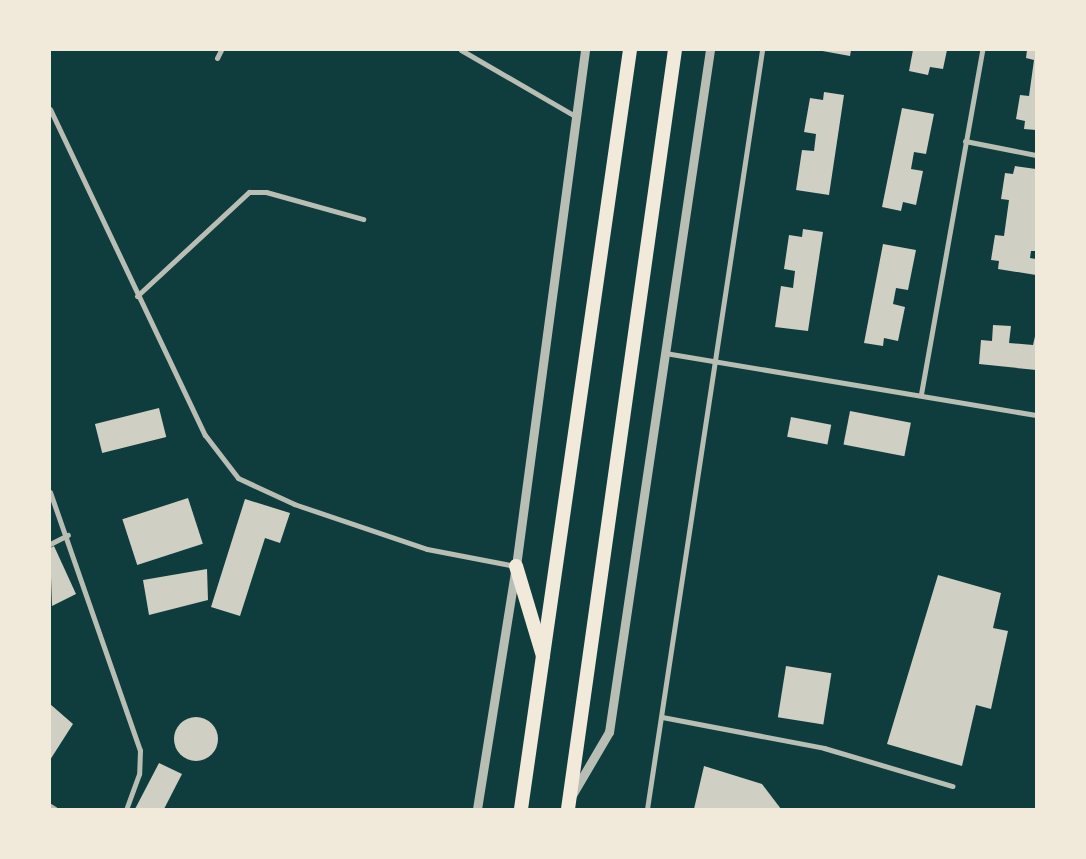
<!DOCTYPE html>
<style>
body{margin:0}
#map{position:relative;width:1086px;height:859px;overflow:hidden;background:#0f3d3e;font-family:"Public Sans",sans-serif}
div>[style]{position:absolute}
.building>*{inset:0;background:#cfcfc3;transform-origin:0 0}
.round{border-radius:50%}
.minor>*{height:5px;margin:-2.5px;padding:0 2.5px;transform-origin:2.5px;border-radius:2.5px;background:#b8beb3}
.tertiary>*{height:9px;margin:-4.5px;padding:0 4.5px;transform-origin:4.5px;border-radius:4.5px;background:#b8beb3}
.trunk>*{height:14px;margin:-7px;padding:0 7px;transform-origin:7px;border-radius:7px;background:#f1e9da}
span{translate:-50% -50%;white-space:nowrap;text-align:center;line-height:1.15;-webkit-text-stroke:5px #f1e9da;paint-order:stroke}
.frame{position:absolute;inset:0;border:51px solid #f1e9da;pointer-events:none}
</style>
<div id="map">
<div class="building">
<i style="clip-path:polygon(817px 50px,851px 50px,850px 56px)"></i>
<i style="clip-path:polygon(913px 50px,947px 50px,943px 69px,930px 67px,928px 75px,909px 71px)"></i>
<i style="clip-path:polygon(1027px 50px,1036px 50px,1036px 130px,1024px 129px,1025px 121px,1016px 119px,1020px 95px,1029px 96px,1034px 60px,1026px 58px)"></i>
<i style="clip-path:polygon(824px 92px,844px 95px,829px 195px,796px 190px,802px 150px,814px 151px,816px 134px,804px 132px,810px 98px,823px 100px)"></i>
<i style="clip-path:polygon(902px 108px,934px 114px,926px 154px,914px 152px,911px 169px,923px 171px,916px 205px,903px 202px,901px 211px,882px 207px)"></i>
<i style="clip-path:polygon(1015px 166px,1036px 169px,1036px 251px,1031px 251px,1030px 258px,1036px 259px,1036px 275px,998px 269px,999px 261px,991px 260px,995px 235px,1004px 236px,1009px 200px,1001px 199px,1005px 173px,1013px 174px)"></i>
<i style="clip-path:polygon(803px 229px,823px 232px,808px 331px,775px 327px,781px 286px,793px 288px,795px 271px,784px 269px,789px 235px,802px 237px)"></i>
<i style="clip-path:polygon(883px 244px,916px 250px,908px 290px,896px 288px,893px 304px,905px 307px,898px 341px,884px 338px,883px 346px,864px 343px)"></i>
<i style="clip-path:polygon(993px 325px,1011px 326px,1009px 343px,1033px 345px,1036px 332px,1036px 370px,979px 364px,981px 340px,992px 341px)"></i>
<i style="left:159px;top:408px;width:30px;height:66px;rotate:76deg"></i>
<i style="left:850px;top:411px;width:62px;height:34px;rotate:11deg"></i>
<i style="left:791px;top:417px;width:41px;height:20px;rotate:11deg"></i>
<i style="left:188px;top:498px;width:48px;height:69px;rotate:72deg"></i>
<i style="clip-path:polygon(245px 499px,290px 513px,280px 543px,265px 538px,240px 616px,211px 607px)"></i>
<i style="clip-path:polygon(54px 546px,76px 594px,52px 606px,50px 548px)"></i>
<i style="clip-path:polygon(207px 569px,208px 600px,149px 615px,143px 580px)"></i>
<i style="clip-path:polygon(938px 575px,1001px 593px,993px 628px,1008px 631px,991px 709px,976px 705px,962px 766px,887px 744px)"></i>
<i style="left:786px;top:666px;width:46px;height:52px;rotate:9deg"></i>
<i style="clip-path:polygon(50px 704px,73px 724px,50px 760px)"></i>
<i class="round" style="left:174px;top:717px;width:44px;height:44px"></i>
<i style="clip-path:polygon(159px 763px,182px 774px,164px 809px,135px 809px)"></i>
<i style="clip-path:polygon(704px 766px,762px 784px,781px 809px,694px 809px)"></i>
</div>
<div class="minor">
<i style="left:461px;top:50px;width:132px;rotate:30.1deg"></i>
<i style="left:217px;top:58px;width:9px;rotate:-63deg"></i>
<i style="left:50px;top:109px;width:361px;rotate:64.6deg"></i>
<i style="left:205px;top:435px;width:54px;rotate:52.5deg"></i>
<i style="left:238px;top:478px;width:62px;rotate:24.9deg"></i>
<i style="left:294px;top:504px;width:140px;rotate:18.7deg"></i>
<i style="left:427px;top:549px;width:90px;rotate:10.9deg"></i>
<i style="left:965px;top:141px;width:72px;rotate:11.2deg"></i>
<i style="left:137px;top:296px;width:153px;rotate:-42.9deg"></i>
<i style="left:249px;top:192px;width:17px"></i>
<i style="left:266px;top:192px;width:101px;rotate:15.6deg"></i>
<i style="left:665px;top:353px;width:376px;rotate:9.5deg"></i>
<i style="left:921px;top:394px;width:349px;rotate:-79.9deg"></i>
<i style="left:50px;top:492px;width:273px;rotate:70.8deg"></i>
<i style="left:140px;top:750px;width:24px;rotate:92deg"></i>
<i style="left:139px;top:774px;width:37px;rotate:110deg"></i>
<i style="left:50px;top:544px;width:20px;rotate:-27deg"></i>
<i style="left:662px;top:717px;width:165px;rotate:10.8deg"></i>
<i style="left:824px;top:748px;width:134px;rotate:16.5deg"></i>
<i style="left:50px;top:806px;width:6px;rotate:31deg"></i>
<i style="left:647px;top:809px;width:768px;rotate:-81.38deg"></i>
</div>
<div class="tertiary">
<i style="left:572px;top:795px;width:73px;rotate:-59.6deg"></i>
<i style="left:609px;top:732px;width:689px;rotate:-81.58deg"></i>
<i style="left:477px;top:809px;width:246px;rotate:-80.9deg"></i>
<i style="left:516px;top:566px;width:521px;rotate:-82.38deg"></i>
</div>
<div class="trunk">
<i style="left:516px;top:566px;width:94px;rotate:73.3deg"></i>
<i style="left:521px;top:809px;width:767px;rotate:-81.83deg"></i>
<i style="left:568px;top:809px;width:767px;rotate:-81.98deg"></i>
</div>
<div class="frame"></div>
</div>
